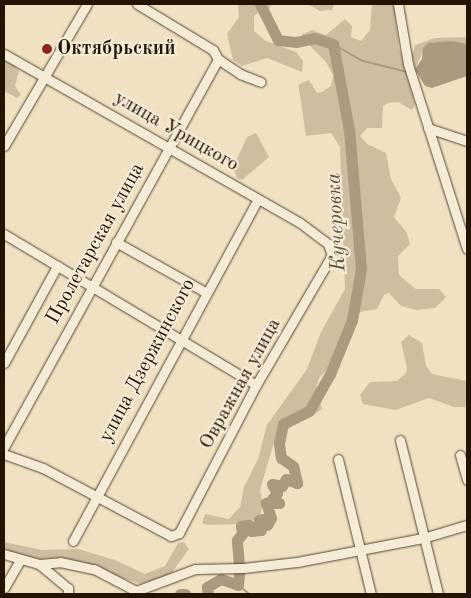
<!DOCTYPE html>
<meta charset="utf-8">
<style>
body{margin:0}
#map{position:relative;width:471px;height:598px;overflow:hidden;background:#f0e1c1;font-family:"Old Standard TT",serif}
div>[style]{position:absolute}
.green>*{inset:0;background:#cdbea0}
.water>*{inset:0;background:#aa9b80}
.stream>*{height:2px;margin:-1px;padding:0 1px;transform-origin:1px;border-radius:1px;background:#aa9b80}
.river>*{height:11px;margin:-5.5px;padding:0 5.5px;transform-origin:5.5px;border-radius:5.5px;background:#aa9b80}
.roads{filter:drop-shadow(0 0 1px #564731) drop-shadow(0 0 1px #564731)}
.minor>*{height:9px;margin:-4.5px;padding:0 4.5px;transform-origin:4.5px;border-radius:4.5px;background:#f5ecd7}
.dots>*{width:14px;height:14px;translate:-50% -50%;box-sizing:border-box;border:2px solid #f5ecd7;border-radius:50%}
span{translate:-50% -50%;white-space:nowrap;text-align:center;line-height:1.15;-webkit-text-stroke:4.5px #f5ecd7;paint-order:stroke}
.poi-label{font-size:20px;color:#231401;font-weight:700}
.left{translate:0 -50%;text-align:left}
.street-label{font-size:20px;color:#231401}
.water-label{font-size:21px;color:#60513a;font-style:italic}
.frame{position:absolute;inset:0;border:5px solid #231401;pointer-events:none}
</style>
<div id="map">
<div class="green">
<i style="clip-path:polygon(238px 4px,272px 4px,268px 10px,263px 9px,254px 16px,254px 31px,266px 41px,296px 52px,303px 61px,302px 72px,267px 58px,242px 66px,233px 60px,227px 34px,239px 17px)"></i>
<i style="clip-path:polygon(307px 4px,333px 4px,334px 5px,332px 10px,320px 11px)"></i>
<i style="clip-path:polygon(372px 4px,394px 4px,399px 48px,415px 105px,412px 110px,398px 102px,388px 103px,383px 106px,382px 128px,367px 128px,360px 136px,367px 144px,386px 153px,391px 179px,401px 198px,394px 217px,407px 233px,410px 244px,398px 256px,399px 275px,416px 289px,439px 289px,446px 297px,435px 308px,417px 310px,401px 306px,389px 293px,384px 295px,377px 309px,360px 312px,353px 320px,341px 356px,319px 378px,316px 389px,322px 409px,308px 419px,286px 419px,277px 432px,260px 490px,263px 505px,260px 516px,245px 524px,207px 525px,202px 523px,205px 514px,229px 519px,240px 507px,244px 487px,258px 459px,267px 425px,307px 369px,321px 332px,345px 289px,340px 147px,331px 133px,306px 136px,299px 89px,299px 84px,309px 80px,317px 93px,322px 92px,331px 86px,333px 75px,326px 62px,303px 39px,302px 34px,312px 30px,326px 35px,345px 19px,352px 26px,351px 37px,361px 41px,370px 30px)"></i>
<i style="clip-path:polygon(467px 37px,467px 44px,452px 41px,426px 45px,415px 69px,412px 55px,415px 45px,435px 38px)"></i>
<i style="clip-path:polygon(4px 56px,19px 71px,15px 86px,21px 95px,17px 98px,4px 91px)"></i>
<i style="clip-path:polygon(256px 133px,269px 157px,242px 180px,237px 178px,233px 168px,247px 137px)"></i>
<i style="clip-path:polygon(409px 335px,422px 343px,426px 366px,432px 374px,467px 381px,467px 407px,454px 407px,429px 398px,396px 410px,363px 404px,360px 395px,370px 382px,397px 381px,406px 373px,407px 368px,401px 342px)"></i>
<i style="clip-path:polygon(4px 542px,42px 550px,78px 549px,115px 560px,145px 574px,165px 566px,178px 543px,184px 542px,189px 549px,171px 574px,140px 584px,72px 560px,41px 562px,4px 552px)"></i>
</div>
<div class="water">
<i style="clip-path:polygon(452px 41px,467px 44px,467px 76px,432px 88px,425px 86px,415px 69px,422px 59px,423px 48px,428px 43px)"></i>
</div>
<div class="stream">
<i style="left:333px;top:44px;width:34px;rotate:30deg"></i>
<i style="left:363px;top:61px;width:45px;rotate:14deg"></i>
<i style="left:238px;top:585px;width:14px;rotate:39deg"></i>
</div>
<div class="river">
<i style="left:239px;top:565px;width:25px;rotate:-95deg"></i>
<i style="left:237px;top:540px;width:8px;rotate:-50deg"></i>
<i style="left:242px;top:534px;width:8px;rotate:-97deg"></i>
<i style="left:241px;top:526px;width:8px;rotate:-7deg"></i>
<i style="left:249px;top:525px;width:6px;rotate:72deg"></i>
<i style="left:251px;top:531px;width:10px;rotate:-6deg"></i>
<i style="left:261px;top:530px;width:10px;rotate:-101deg"></i>
<i style="left:259px;top:520px;width:4px;rotate:-14deg"></i>
<i style="left:263px;top:519px;width:7px;rotate:56deg"></i>
<i style="left:267px;top:525px;width:8px;rotate:-60deg"></i>
<i style="left:271px;top:518px;width:16px;rotate:-108deg"></i>
<i style="left:266px;top:503px;width:13px"></i>
<i style="left:279px;top:503px;width:8px;rotate:-150deg"></i>
<i style="left:272px;top:499px;width:8px;rotate:-50deg"></i>
<i style="left:277px;top:493px;width:10px;rotate:-119deg"></i>
<i style="left:272px;top:484px;width:10px;rotate:11deg"></i>
<i style="left:282px;top:486px;width:8px;rotate:-60deg"></i>
<i style="left:286px;top:479px;width:12px;rotate:20deg"></i>
<i style="left:297px;top:483px;width:17px;rotate:-103deg"></i>
<i style="left:293px;top:466px;width:14px;rotate:-146deg"></i>
<i style="left:281px;top:458px;width:15px;rotate:-98deg"></i>
<i style="left:279px;top:443px;width:19px;rotate:-78deg"></i>
<i style="left:283px;top:424px;width:29px;rotate:-27deg"></i>
<i style="left:309px;top:411px;width:43px;rotate:-60.4deg"></i>
<i style="left:330px;top:374px;width:58px;rotate:-67.8deg"></i>
<i style="left:352px;top:320px;width:52px;rotate:-80deg"></i>
<i style="left:361px;top:269px;width:140px;rotate:-94.9deg"></i>
<i style="left:349px;top:130px;width:87px;rotate:-100.5deg"></i>
<i style="left:333px;top:44px;width:19px;rotate:-162deg"></i>
<i style="left:315px;top:38px;width:19px;rotate:168deg"></i>
<i style="left:296px;top:42px;width:18px;rotate:-174deg"></i>
<i style="left:278px;top:40px;width:40px;rotate:-116.6deg"></i>
<i style="left:180px;top:594px;width:5px"></i>
<i style="left:208px;top:594px;width:7px;rotate:-98deg"></i>
<i style="left:207px;top:587px;width:16px;rotate:-30deg"></i>
<i style="left:221px;top:579px;width:18px;rotate:19deg"></i>
<i style="left:238px;top:585px;width:12px;rotate:-85deg"></i>
</div>
<div class="roads">
<div class="minor">
<i style="left:137px;top:4px;width:89px;rotate:31.2deg"></i>
<i style="left:213px;top:50px;width:10px;rotate:61deg"></i>
<i style="left:218px;top:59px;width:27px;rotate:34deg"></i>
<i style="left:240px;top:74px;width:22px;rotate:21deg"></i>
<i style="left:398px;top:4px;width:61px;rotate:80.5deg"></i>
<i style="left:408px;top:64px;width:194px;rotate:72.3deg"></i>
<i style="left:4px;top:54px;width:339px;rotate:29.7deg"></i>
<i style="left:299px;top:222px;width:36px;rotate:37deg"></i>
<i style="left:328px;top:244px;width:12px;rotate:70deg"></i>
<i style="left:332px;top:255px;width:151px;rotate:120.3deg"></i>
<i style="left:256px;top:385px;width:167px;rotate:117.5deg"></i>
<i style="left:179px;top:533px;width:9px;rotate:159deg"></i>
<i style="left:171px;top:536px;width:145px;rotate:-152deg"></i>
<i style="left:43px;top:468px;width:41px;rotate:-160.3deg"></i>
<i style="left:428px;top:128px;width:41px;rotate:18.4deg"></i>
<i style="left:4px;top:146px;width:164px;rotate:-59.7deg"></i>
<i style="left:4px;top:234px;width:294px;rotate:30.9deg"></i>
<i style="left:116px;top:242px;width:102px;rotate:29.3deg"></i>
<i style="left:4px;top:363px;width:111px;rotate:-61.3deg"></i>
<i style="left:400px;top:440px;width:159px;rotate:76.1deg"></i>
<i style="left:4px;top:447px;width:443px;rotate:-61.1deg"></i>
<i style="left:460px;top:455px;width:26px;rotate:74deg"></i>
<i style="left:338px;top:459px;width:139px;rotate:76.3deg"></i>
<i style="left:73px;top:541px;width:387px;rotate:-61.6deg"></i>
<i style="left:4px;top:554px;width:36px;rotate:16deg"></i>
<i style="left:39px;top:564px;width:21px;rotate:-5deg"></i>
<i style="left:60px;top:562px;width:35px;rotate:12deg"></i>
<i style="left:94px;top:569px;width:47px;rotate:27.6deg"></i>
<i style="left:39px;top:564px;width:38px;rotate:40deg"></i>
<i style="left:68px;top:588px;width:6px;rotate:90deg"></i>
<i style="left:4px;top:588px;width:32px;rotate:-60deg"></i>
<i style="left:136px;top:591px;width:63px;rotate:-20.4deg"></i>
<i style="left:195px;top:569px;width:48px;rotate:-1.2deg"></i>
<i style="left:243px;top:568px;width:54px;rotate:-6.3deg"></i>
<i style="left:297px;top:562px;width:128px;rotate:-10.8deg"></i>
<i style="left:423px;top:538px;width:46px;rotate:-16.5deg"></i>
</div>
</div>
<div class="dots">
<i style="left:47px;top:49px;background:#8f2418"></i>
</div>
<div class="poi-label">
<span class="left" style="left:57px;top:49px">Октябрьский</span>
</div>
<div class="street-label">
<span style="left:176px;top:132px;rotate:30deg">улица Урицкого</span>
<span style="left:96px;top:244px;rotate:-61deg">Пролетарская улица</span>
<span style="left:148px;top:361px;rotate:-62deg">улица Дзержинского</span>
<span style="left:241px;top:384px;rotate:-61deg">Овражная улица</span>
</div>
<div class="water-label">
<span style="left:337px;top:222px;rotate:-93deg">Кучеровка</span>
</div>
<div class="frame"></div>
</div>
